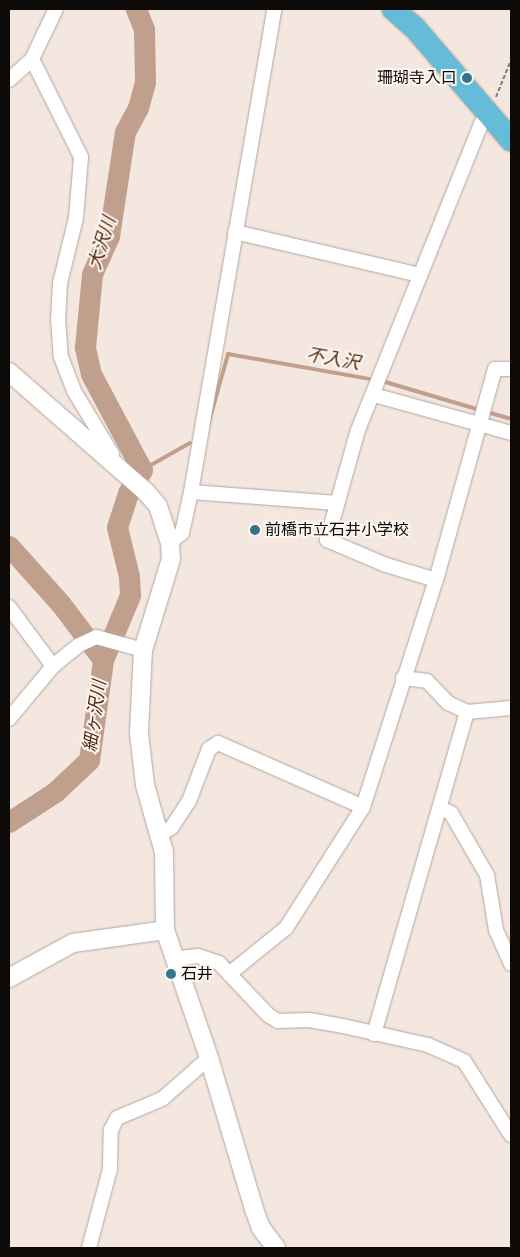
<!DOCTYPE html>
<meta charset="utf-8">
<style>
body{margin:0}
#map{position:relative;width:520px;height:1257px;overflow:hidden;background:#f4e7df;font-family:Raleway,"Noto Sans JP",sans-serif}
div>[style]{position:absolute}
.stream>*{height:4px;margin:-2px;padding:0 2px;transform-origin:2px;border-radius:2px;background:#c0a08d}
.river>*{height:21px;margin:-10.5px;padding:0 10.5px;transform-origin:10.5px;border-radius:10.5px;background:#c0a08d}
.path>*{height:2px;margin-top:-1px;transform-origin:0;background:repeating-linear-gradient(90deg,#807772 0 4px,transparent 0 6.5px)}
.roads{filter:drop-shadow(0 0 1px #b2a69f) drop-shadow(0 0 1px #b2a69f)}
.minor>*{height:14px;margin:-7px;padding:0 7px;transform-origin:7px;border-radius:7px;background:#fff}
.tertiary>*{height:18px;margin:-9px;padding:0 9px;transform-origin:9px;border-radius:9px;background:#fff}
.trunk>*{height:22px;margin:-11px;padding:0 11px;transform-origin:11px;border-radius:11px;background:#64bcd8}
.dots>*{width:14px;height:14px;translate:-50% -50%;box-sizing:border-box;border:2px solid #fdf5f1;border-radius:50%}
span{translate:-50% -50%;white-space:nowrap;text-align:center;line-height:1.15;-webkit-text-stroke:4px #fdf5f1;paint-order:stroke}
.poi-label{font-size:16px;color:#0e0a08}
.right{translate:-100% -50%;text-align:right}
.left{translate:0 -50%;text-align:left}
.water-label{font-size:18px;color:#532807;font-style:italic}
.frame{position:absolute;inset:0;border:10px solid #0e0a08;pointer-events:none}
</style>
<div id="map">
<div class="stream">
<i style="left:382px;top:381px;width:102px;rotate:16.5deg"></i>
<i style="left:487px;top:412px;width:25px;rotate:16deg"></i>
<i style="left:206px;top:432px;width:81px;rotate:-74.2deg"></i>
<i style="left:228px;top:354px;width:149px;rotate:10deg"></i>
<i style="left:142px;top:470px;width:55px;rotate:-29.4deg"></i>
</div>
<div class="river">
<i style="left:9px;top:546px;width:76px;rotate:48.2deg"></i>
<i style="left:60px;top:603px;width:68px;rotate:52.8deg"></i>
<i style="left:9px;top:822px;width:55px;rotate:-33.1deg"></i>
<i style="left:55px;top:792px;width:47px;rotate:-43.3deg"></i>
<i style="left:89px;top:760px;width:101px;rotate:-82deg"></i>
<i style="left:103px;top:660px;width:70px;rotate:-67.4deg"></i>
<i style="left:130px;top:595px;width:19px;rotate:-93deg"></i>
<i style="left:129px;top:576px;width:50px;rotate:-103.8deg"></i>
<i style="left:117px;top:527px;width:36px;rotate:-72deg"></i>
<i style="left:128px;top:493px;width:27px;rotate:-59deg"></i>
<i style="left:142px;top:470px;width:109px;rotate:-118deg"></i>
<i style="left:91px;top:374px;width:28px;rotate:-103deg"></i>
<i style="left:85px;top:347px;width:73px;rotate:-84.5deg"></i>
<i style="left:92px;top:274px;width:42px;rotate:-65.9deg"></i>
<i style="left:109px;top:236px;width:105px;rotate:-81.3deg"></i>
<i style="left:125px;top:132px;width:27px;rotate:-62deg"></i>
<i style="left:138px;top:108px;width:27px;rotate:-75deg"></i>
<i style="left:145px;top:82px;width:53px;rotate:-91.1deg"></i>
<i style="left:144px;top:29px;width:22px;rotate:-112deg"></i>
</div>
<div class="path">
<i style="left:496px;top:97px;width:40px;rotate:-68deg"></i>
</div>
<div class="roads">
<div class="minor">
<i style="left:32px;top:59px;width:110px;rotate:63.4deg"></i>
<i style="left:81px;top:157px;width:61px;rotate:94.7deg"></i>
<i style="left:76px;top:218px;width:67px;rotate:103.8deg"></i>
<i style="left:60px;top:283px;width:35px;rotate:93deg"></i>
<i style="left:58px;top:318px;width:39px;rotate:86deg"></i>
<i style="left:61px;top:357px;width:36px;rotate:69deg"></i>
<i style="left:74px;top:391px;width:74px;rotate:58.9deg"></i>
<i style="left:112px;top:454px;width:8px;rotate:97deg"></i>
<i style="left:9px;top:80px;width:31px;rotate:-42deg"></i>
<i style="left:32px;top:59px;width:55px;rotate:-64.4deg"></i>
<i style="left:235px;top:232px;width:190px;rotate:13.1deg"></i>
<i style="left:374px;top:395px;width:142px;rotate:15.5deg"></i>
<i style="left:191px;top:492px;width:147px;rotate:4.3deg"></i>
<i style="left:170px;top:542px;width:15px;rotate:-37deg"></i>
<i style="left:182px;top:533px;width:42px;rotate:-77.6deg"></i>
<i style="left:191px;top:492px;width:490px;rotate:-80.2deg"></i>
<i style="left:436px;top:580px;width:52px;rotate:-163.3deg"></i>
<i style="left:386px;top:565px;width:64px;rotate:-157deg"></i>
<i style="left:327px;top:540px;width:114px;rotate:-74.3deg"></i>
<i style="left:358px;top:430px;width:330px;rotate:-68.1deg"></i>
<i style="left:481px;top:124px;width:13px;rotate:-51deg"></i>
<i style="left:9px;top:607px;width:74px;rotate:53.3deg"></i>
<i style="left:403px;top:678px;width:24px;rotate:7deg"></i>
<i style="left:427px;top:681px;width:30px;rotate:46deg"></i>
<i style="left:448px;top:703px;width:21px;rotate:25deg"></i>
<i style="left:467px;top:712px;width:44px;rotate:-5.2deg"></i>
<i style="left:9px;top:719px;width:69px;rotate:-50.3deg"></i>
<i style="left:53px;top:666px;width:33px;rotate:-39deg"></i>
<i style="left:79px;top:645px;width:19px;rotate:-25deg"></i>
<i style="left:96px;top:637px;width:49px;rotate:15.5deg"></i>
<i style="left:440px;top:808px;width:12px;rotate:24deg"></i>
<i style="left:451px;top:813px;width:72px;rotate:59.9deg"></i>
<i style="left:487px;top:875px;width:56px;rotate:80.7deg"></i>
<i style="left:496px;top:930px;width:37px;rotate:66deg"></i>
<i style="left:161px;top:834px;width:13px;rotate:-32deg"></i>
<i style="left:172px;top:827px;width:31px;rotate:-57deg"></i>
<i style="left:189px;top:801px;width:56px;rotate:-69deg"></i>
<i style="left:209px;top:749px;width:11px;rotate:-34deg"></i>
<i style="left:218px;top:743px;width:158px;rotate:23.8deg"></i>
<i style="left:173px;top:959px;width:25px;rotate:-7deg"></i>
<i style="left:198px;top:956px;width:22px;rotate:18deg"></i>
<i style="left:219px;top:963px;width:71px;rotate:46.7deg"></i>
<i style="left:268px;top:1015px;width:12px;rotate:31deg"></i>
<i style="left:278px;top:1021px;width:31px;rotate:-2deg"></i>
<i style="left:309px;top:1020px;width:35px;rotate:10deg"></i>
<i style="left:343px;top:1026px;width:87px;rotate:12.6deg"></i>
<i style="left:428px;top:1045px;width:39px;rotate:24deg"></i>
<i style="left:464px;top:1061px;width:88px;rotate:57.6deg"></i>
<i style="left:229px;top:974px;width:73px;rotate:-38.9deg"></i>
<i style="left:286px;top:928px;width:143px;rotate:-57.5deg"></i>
<i style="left:363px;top:807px;width:238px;rotate:-72.2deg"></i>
<i style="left:436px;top:580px;width:219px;rotate:-74.4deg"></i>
<i style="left:495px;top:369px;width:16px"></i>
<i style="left:374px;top:1034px;width:335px;rotate:-73.9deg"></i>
<i style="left:89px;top:1248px;width:82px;rotate:-75.1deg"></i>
<i style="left:110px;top:1169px;width:39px;rotate:-89deg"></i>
<i style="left:111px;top:1130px;width:13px;rotate:-63deg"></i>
<i style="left:117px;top:1118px;width:49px;rotate:-22.9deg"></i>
<i style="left:162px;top:1099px;width:62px;rotate:-41.1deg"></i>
</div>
<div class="tertiary">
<i style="left:9px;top:372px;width:182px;rotate:41.2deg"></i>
<i style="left:146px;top:492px;width:18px;rotate:49deg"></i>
<i style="left:158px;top:506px;width:38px;rotate:72deg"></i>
<i style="left:170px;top:542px;width:17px;rotate:87deg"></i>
<i style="left:171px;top:559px;width:95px;rotate:107.1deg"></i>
<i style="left:143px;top:650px;width:83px;rotate:92.8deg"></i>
<i style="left:139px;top:733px;width:52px;rotate:83.4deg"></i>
<i style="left:145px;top:785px;width:70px;rotate:74.2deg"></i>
<i style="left:164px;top:852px;width:78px;rotate:89.3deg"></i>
<i style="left:165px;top:930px;width:135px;rotate:71deg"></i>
<i style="left:209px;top:1058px;width:158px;rotate:73.4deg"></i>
<i style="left:254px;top:1209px;width:20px;rotate:70deg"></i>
<i style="left:261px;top:1228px;width:25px;rotate:53deg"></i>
<i style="left:9px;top:978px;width:73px;rotate:-28.7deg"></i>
<i style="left:73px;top:943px;width:93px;rotate:-8deg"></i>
</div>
<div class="trunk">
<i style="left:393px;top:9px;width:28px;rotate:41deg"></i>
<i style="left:414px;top:27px;width:149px;rotate:49.4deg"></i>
</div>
</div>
<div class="dots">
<i style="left:467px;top:78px;background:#36748a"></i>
<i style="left:255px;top:530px;background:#36748a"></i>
<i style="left:171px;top:974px;background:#36748a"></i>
</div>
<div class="poi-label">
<span class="right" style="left:457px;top:78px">珊瑚寺入口</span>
<span class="left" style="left:265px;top:530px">前橋市立石井小学校</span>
<span class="left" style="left:181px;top:974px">石井</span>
</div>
<div class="water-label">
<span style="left:102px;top:243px;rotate:-73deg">大沢川</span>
<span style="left:333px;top:359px;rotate:10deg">不入沢</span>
<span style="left:95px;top:716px;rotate:-82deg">細ヶ沢川</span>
</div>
<div class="frame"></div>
</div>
